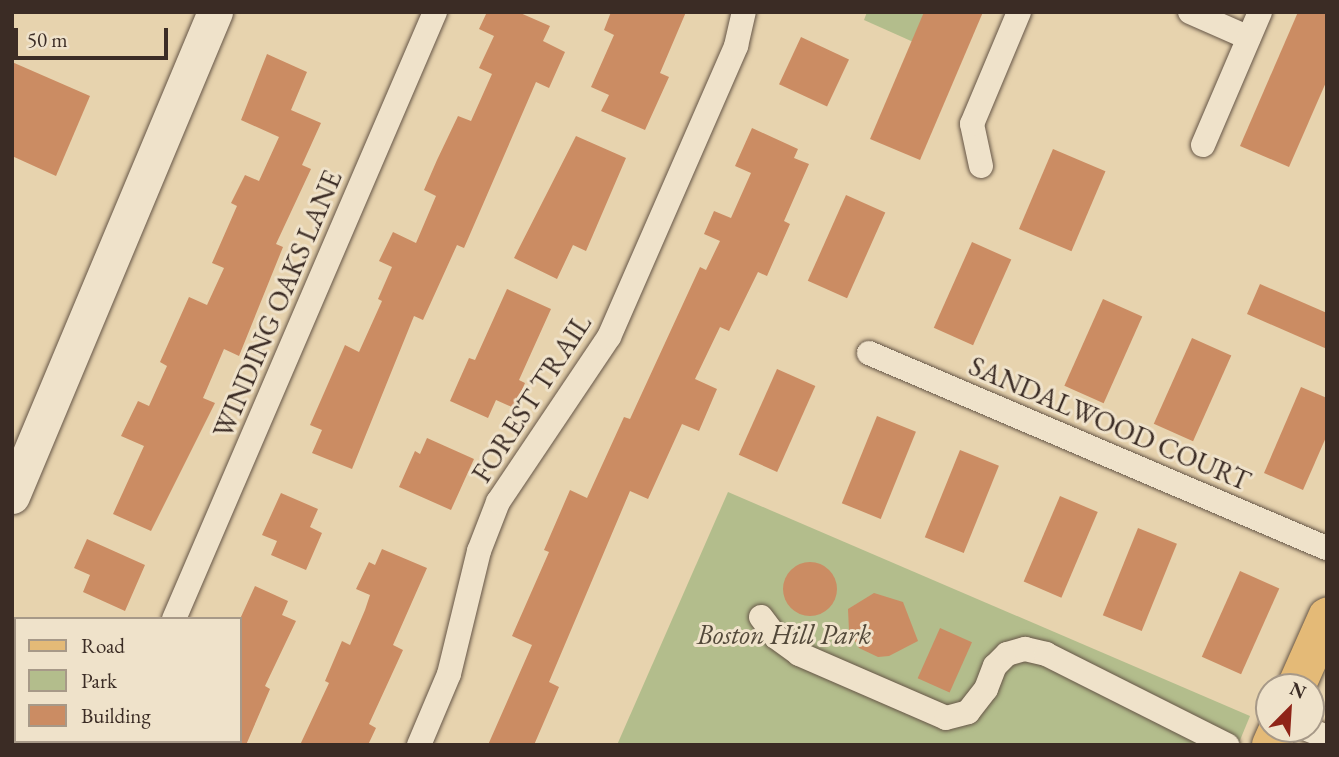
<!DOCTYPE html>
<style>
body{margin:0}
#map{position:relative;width:1339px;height:757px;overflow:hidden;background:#e7d3ae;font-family:"EB Garamond",serif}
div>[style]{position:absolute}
.green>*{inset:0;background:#b3bd8c}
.building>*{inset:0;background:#cb8c63;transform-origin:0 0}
.round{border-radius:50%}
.roads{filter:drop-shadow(0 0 2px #665647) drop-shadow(0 0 2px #665647)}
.street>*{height:24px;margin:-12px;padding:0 12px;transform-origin:12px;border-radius:12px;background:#efe2ca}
.secondary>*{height:35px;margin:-17.5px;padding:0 17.5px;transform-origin:17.5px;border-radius:17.5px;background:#efe2ca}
.primary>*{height:38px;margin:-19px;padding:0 19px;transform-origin:19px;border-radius:19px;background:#e4ba77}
span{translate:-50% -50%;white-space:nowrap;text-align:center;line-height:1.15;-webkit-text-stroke:6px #efe2ca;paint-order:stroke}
.street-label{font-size:28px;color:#3b2c25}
.park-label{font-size:28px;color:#53493a;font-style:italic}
.frame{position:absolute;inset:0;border:14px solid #3b2c25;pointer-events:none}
.legend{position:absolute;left:14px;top:617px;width:228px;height:126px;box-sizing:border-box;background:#efe2ca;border:2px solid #a79988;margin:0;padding:9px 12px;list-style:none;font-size:21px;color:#3b2c25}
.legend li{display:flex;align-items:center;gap:14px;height:35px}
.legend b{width:35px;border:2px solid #a79988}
.north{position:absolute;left:1255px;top:673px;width:70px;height:70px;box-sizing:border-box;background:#efe2ca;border:2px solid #a79988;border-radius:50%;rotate:24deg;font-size:19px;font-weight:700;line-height:28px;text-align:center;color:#3b2c25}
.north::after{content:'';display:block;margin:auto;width:24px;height:32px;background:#8f2418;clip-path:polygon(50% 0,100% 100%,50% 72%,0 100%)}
.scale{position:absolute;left:14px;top:28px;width:154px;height:32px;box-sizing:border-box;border:4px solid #3b2c25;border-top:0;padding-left:9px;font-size:21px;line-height:24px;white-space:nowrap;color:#3b2c25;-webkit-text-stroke:5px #efe2ca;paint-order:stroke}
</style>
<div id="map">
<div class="green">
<i style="clip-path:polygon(867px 12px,948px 12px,929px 49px,864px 20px)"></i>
<i style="clip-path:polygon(728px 492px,1250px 716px,1238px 745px,617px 745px)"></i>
</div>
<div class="building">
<i style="clip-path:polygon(487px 12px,518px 12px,550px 26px,543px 41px,565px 52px,549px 88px,536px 82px,464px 248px,457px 245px,423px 320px,414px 316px,352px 469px,312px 453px,322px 430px,310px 425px,345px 345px,359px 352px,382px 301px,378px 299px,392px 267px,379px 261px,393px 232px,416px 243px,436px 196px,424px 190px,437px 160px,458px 116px,471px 121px,492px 74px,479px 68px,494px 36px,479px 29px)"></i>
<i style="clip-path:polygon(611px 12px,686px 12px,660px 73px,669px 77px,645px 130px,601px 111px,609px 95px,591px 87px,614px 35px,604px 30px)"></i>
<i style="clip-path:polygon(924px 12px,983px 12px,920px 160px,870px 139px)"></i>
<i style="clip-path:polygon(1298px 12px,1327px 12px,1327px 80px,1289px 167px,1240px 146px)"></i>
<i style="left:801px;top:37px;width:53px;height:52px;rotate:25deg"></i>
<i style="clip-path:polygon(267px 54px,307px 72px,291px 110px,321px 123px,302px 165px,311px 169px,276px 244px,283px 247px,239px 356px,224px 349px,203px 398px,215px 403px,151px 531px,113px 514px,144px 446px,121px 436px,138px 401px,149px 406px,167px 366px,160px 362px,189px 297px,207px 305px,224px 268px,212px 263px,237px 206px,231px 203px,245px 175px,259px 181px,279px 137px,241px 120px)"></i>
<i style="clip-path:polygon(12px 62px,90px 96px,56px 176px,12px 156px)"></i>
<i style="clip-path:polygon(752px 128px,798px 149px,794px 158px,809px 164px,784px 221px,790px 224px,767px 276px,758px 272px,729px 331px,720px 327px,695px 379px,717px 389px,699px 431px,682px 424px,648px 499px,630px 491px,549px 682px,559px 687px,534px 745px,488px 745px,532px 645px,512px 636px,549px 552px,544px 550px,570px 490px,587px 498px,624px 417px,630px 419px,700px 267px,706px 270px,720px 241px,704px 234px,714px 211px,731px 218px,751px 173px,735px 166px)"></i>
<i style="clip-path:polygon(576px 136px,626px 158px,586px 251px,573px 245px,557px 279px,514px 258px)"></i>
<i style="left:1053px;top:149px;width:57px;height:87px;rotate:23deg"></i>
<i style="left:846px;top:195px;width:43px;height:94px;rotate:24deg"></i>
<i style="left:972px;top:242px;width:43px;height:94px;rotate:24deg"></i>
<i style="clip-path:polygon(1260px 284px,1327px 313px,1327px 349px,1247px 314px)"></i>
<i style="clip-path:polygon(507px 289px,551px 309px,519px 380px,525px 383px,514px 408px,496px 400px,488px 418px,450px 401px,469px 358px,475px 360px)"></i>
<i style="left:1103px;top:299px;width:43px;height:95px;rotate:24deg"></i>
<i style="left:1192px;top:338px;width:43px;height:94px;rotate:24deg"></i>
<i style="left:777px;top:369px;width:42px;height:94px;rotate:24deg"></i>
<i style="clip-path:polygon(1301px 387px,1327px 398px,1327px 435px,1303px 490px,1264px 473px)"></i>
<i style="left:877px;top:416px;width:42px;height:94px;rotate:22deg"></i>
<i style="clip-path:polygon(427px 438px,474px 459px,451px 510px,399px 487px,415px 451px,420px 454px)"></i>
<i style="left:960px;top:450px;width:42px;height:94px;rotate:22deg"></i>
<i style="clip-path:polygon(281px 493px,318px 509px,310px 527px,322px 533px,306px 570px,271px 555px,277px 541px,262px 535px)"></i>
<i style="left:1060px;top:496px;width:41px;height:93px;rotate:23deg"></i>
<i style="left:1138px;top:528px;width:42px;height:94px;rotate:22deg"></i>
<i style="clip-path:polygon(87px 539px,145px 565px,125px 611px,83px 592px,90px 575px,74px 568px)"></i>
<i style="clip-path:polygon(382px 549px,427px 568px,393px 645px,403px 650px,369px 724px,376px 728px,368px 745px,300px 745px,329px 683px,325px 681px,342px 641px,350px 645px,365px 610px,370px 595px,356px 589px,369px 562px,375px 565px)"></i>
<i class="round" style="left:783px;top:562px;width:54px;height:54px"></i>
<i style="left:1240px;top:571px;width:43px;height:94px;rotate:24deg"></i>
<i style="clip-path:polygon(255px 586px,288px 601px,282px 615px,296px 621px,265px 686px,270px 689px,246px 745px,240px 745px,240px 619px)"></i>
<i style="clip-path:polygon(874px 593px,903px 602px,918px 641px,889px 656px,878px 657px,859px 648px,849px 631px,848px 609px)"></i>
<i style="left:940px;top:628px;width:35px;height:55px;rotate:24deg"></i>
</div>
<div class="roads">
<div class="street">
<i style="left:1190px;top:12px;width:64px;rotate:23.8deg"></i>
<i style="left:1203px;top:145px;width:145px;rotate:-66.8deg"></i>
<i style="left:981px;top:166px;width:43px;rotate:-102.1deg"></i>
<i style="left:972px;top:124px;width:121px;rotate:-67.2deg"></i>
<i style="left:869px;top:353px;width:498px;rotate:23.1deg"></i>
<i style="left:761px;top:617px;width:25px;rotate:53deg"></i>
<i style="left:776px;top:637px;width:29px;rotate:36deg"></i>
<i style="left:799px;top:654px;width:160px;rotate:23.5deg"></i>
<i style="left:946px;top:718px;width:23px;rotate:-15deg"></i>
<i style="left:968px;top:712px;width:29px;rotate:-52deg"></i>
<i style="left:986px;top:689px;width:25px;rotate:-69deg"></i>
<i style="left:995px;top:666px;width:17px;rotate:-45deg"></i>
<i style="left:1007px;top:654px;width:19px;rotate:-16deg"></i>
<i style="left:1025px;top:649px;width:22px;rotate:13deg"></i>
<i style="left:1046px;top:654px;width:203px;rotate:26.7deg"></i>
<i style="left:174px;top:619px;width:661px;rotate:-66.73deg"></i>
<i style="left:1307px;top:729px;width:22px;rotate:22deg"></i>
<i style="left:120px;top:745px;width:4px;rotate:-76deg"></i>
<i style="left:419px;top:745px;width:77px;rotate:-67.1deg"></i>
<i style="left:449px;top:674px;width:127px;rotate:-76.3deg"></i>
<i style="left:479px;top:551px;width:53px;rotate:-68.8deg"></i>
<i style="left:498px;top:502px;width:199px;rotate:-56.1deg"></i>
<i style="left:609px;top:337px;width:318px;rotate:-66.4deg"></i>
<i style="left:736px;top:46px;width:35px;rotate:-77deg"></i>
</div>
<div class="secondary">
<i style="left:12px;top:496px;width:525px;rotate:-67.25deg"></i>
</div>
<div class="primary">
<i style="left:1296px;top:687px;width:77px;rotate:-66.1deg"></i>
<i style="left:1271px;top:745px;width:17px;rotate:-66deg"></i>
</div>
</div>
<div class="street-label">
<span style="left:277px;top:304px;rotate:-67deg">WINDING OAKS LANE</span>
<span style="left:531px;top:398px;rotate:-57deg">FOREST TRAIL</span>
<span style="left:1110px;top:423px;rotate:23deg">SANDALWOOD COURT</span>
</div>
<div class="park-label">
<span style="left:784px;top:634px">Boston Hill Park</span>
</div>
<div class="frame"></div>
<ul class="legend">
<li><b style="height:9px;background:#e4ba77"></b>Road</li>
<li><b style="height:19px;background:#b3bd8c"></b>Park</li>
<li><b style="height:19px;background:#cb8c63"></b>Building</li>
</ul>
<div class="north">N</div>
<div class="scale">50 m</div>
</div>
